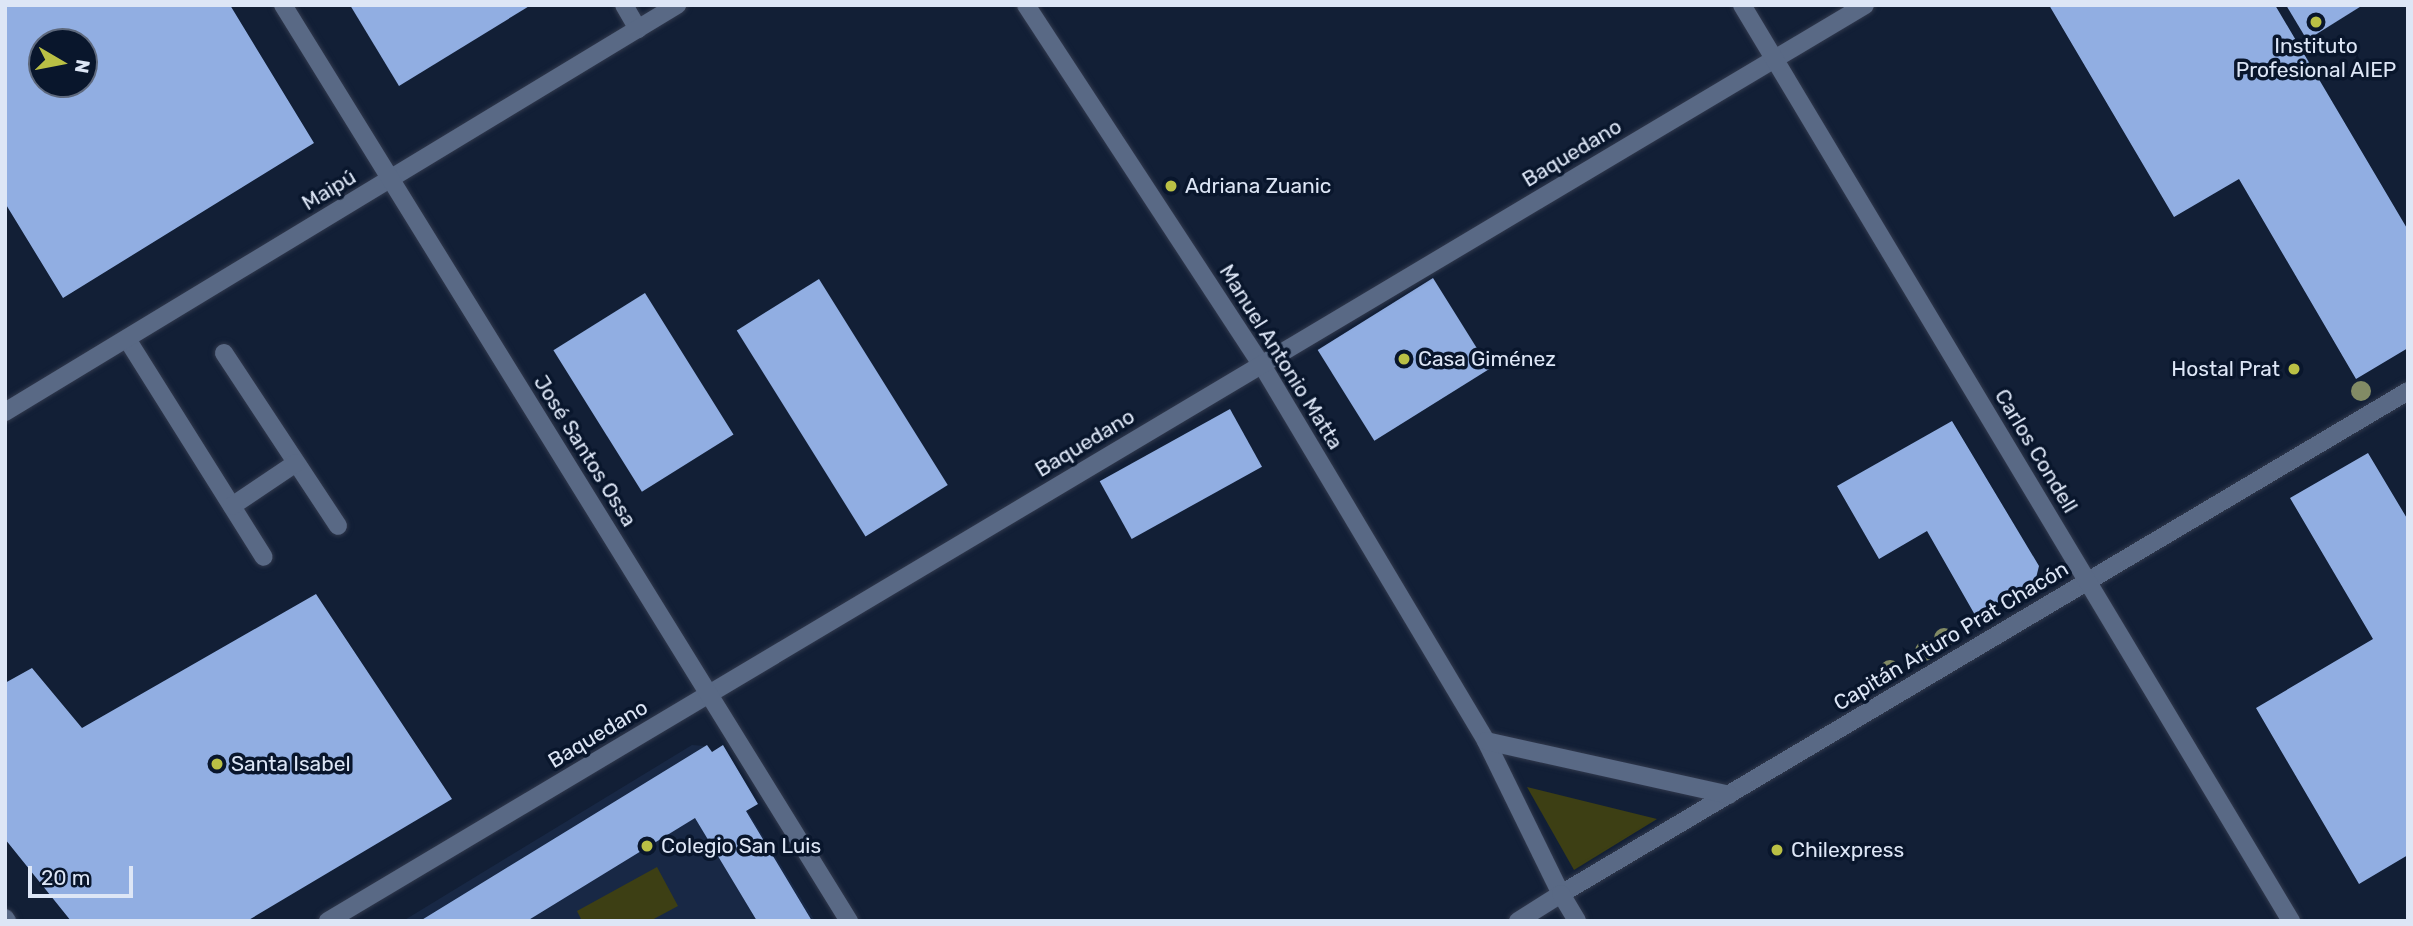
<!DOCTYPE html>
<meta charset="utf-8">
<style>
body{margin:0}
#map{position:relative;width:2413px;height:926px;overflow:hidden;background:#121f36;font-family:Rubik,sans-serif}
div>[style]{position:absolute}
.built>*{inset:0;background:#182845}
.green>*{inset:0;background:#3d3f14}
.building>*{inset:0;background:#91aee2;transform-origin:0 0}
.roads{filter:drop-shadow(0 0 2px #31394d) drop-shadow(0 0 2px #31394d)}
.service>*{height:18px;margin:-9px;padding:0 9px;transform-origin:9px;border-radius:9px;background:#596985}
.pedestrian>*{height:18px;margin:-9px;padding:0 9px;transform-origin:9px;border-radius:9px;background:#596985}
.minor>*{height:18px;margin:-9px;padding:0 9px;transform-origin:9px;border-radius:9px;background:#596985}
.tertiary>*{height:18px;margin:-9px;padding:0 9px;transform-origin:9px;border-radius:9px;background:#596985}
.secondary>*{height:18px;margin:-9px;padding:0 9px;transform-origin:9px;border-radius:9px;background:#596985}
.trees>*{width:20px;height:20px;margin:-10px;border-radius:50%;background:#828b65}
.dots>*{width:19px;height:19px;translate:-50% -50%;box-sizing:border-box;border:4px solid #09162c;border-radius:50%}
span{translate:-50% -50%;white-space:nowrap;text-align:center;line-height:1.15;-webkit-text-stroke:7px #09162c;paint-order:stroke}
.poi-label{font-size:21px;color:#dde6f6}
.left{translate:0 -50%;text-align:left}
.right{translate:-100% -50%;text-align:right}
.street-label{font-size:21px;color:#dde6f6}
.frame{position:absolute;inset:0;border:7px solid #dde6f6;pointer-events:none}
.north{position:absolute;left:28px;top:28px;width:70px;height:70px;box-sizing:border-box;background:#09162c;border:2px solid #5e697d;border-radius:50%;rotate:100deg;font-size:19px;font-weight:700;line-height:28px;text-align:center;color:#dde6f6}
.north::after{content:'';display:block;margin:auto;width:24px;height:32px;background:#bac045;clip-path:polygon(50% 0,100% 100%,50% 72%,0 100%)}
.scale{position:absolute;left:28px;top:866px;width:105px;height:32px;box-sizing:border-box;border:4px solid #dde6f6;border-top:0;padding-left:9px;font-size:21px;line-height:24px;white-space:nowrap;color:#dde6f6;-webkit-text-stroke:5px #09162c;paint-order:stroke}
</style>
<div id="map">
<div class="built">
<i style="clip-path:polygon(692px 745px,704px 746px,712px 753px,815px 921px,403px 921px)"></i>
</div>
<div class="green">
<i style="clip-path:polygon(1527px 787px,1657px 819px,1574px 870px)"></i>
<i style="clip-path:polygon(657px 867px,678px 906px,650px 921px,582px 921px,577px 911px)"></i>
</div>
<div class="building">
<i style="clip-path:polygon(evenodd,5px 5px,230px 5px,314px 143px,63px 298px,5px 203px,5px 5px,42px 42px,84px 42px,84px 84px,42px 84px,42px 42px)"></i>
<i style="clip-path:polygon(350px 5px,531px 5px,399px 86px)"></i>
<i style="clip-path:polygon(2049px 5px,2275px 5px,2408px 230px,2408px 348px,2356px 379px,2239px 179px,2174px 217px)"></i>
<i style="clip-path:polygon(2286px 5px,2363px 5px,2307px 40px)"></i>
<i style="left:1433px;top:278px;width:107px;height:136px;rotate:58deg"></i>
<i style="left:819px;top:279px;width:243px;height:97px;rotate:58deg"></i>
<i style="left:645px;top:293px;width:167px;height:108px;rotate:58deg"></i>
<i style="left:1230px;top:409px;width:66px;height:149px;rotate:61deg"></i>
<i style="clip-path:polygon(1952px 421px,2039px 566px,2035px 582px,1975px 615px,1927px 531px,1879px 559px,1837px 486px)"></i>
<i style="clip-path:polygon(2368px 453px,2408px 520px,2408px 855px,2359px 884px,2256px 708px,2373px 639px,2290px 498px)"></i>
<i style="clip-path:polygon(316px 594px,452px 799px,247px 921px,71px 921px,5px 839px,5px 683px,32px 668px,82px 728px)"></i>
<i style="clip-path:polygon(707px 745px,712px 752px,723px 745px,758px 804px,746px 811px,812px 921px,757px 921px,695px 818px,527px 921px,420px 921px)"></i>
</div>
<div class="roads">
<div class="service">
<i style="left:127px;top:339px;width:257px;rotate:57.9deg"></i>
<i style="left:224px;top:353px;width:207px;rotate:56.6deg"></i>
<i style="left:232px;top:506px;width:77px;rotate:-33.9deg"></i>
</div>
<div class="pedestrian">
<i style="left:624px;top:5px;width:28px;rotate:60deg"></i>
<i style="left:1026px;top:5px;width:430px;rotate:56.8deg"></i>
<i style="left:1262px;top:365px;width:438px;rotate:59.2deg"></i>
<i style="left:1486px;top:741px;width:170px;rotate:63.9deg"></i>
<i style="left:1561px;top:894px;width:985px;rotate:-30.7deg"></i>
<i style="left:1486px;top:741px;width:249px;rotate:12.5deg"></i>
</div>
<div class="minor">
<i style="left:5px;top:412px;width:786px;rotate:-31.2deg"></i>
<i style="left:5px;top:918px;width:4px;rotate:56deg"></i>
<i style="left:328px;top:921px;width:1789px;rotate:-30.79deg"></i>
<i style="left:1518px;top:921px;width:51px;rotate:-32.1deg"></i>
<i style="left:1561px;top:894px;width:31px;rotate:59deg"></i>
</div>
<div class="tertiary">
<i style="left:283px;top:5px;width:1077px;rotate:58.29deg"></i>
</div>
<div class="secondary">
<i style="left:1742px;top:5px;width:1068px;rotate:59.06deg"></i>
</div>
</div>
<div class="trees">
<i style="left:2361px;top:391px"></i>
<i style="left:1944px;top:638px"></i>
<i style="left:1925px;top:651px"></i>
<i style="left:1890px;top:670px"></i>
</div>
<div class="dots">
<i style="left:2316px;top:22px;background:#bac045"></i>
<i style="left:1171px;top:186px;background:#bac045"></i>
<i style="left:1404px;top:359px;background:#bac045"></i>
<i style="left:2294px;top:369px;background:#bac045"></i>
<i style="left:217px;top:764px;background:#bac045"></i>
<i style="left:647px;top:846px;background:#bac045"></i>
<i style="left:1777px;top:850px;background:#bac045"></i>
</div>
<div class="poi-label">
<span style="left:2316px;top:58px">Instituto<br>Profesional AIEP</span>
<span class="left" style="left:1185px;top:186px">Adriana Zuanic</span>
<span class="left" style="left:1418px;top:359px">Casa Giménez</span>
<span class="right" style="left:2280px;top:369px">Hostal Prat</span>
<span class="left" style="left:231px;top:764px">Santa Isabel</span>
<span class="left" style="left:661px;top:846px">Colegio San Luis</span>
<span class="left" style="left:1791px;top:850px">Chilexpress</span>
</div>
<div class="street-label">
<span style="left:1572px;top:153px;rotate:-31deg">Baquedano</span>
<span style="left:329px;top:190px;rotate:-31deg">Maipú</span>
<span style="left:1281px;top:357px;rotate:58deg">Manuel Antonio Matta</span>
<span style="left:1085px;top:443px;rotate:-31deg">Baquedano</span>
<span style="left:585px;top:451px;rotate:58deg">José Santos Ossa</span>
<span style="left:2036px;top:451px;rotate:59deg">Carlos Condell</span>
<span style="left:1951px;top:636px;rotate:-31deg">Capitán Arturo Prat Chacón</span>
<span style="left:598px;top:734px;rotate:-31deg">Baquedano</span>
</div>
<div class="frame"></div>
<div class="north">N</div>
<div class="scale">20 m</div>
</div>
